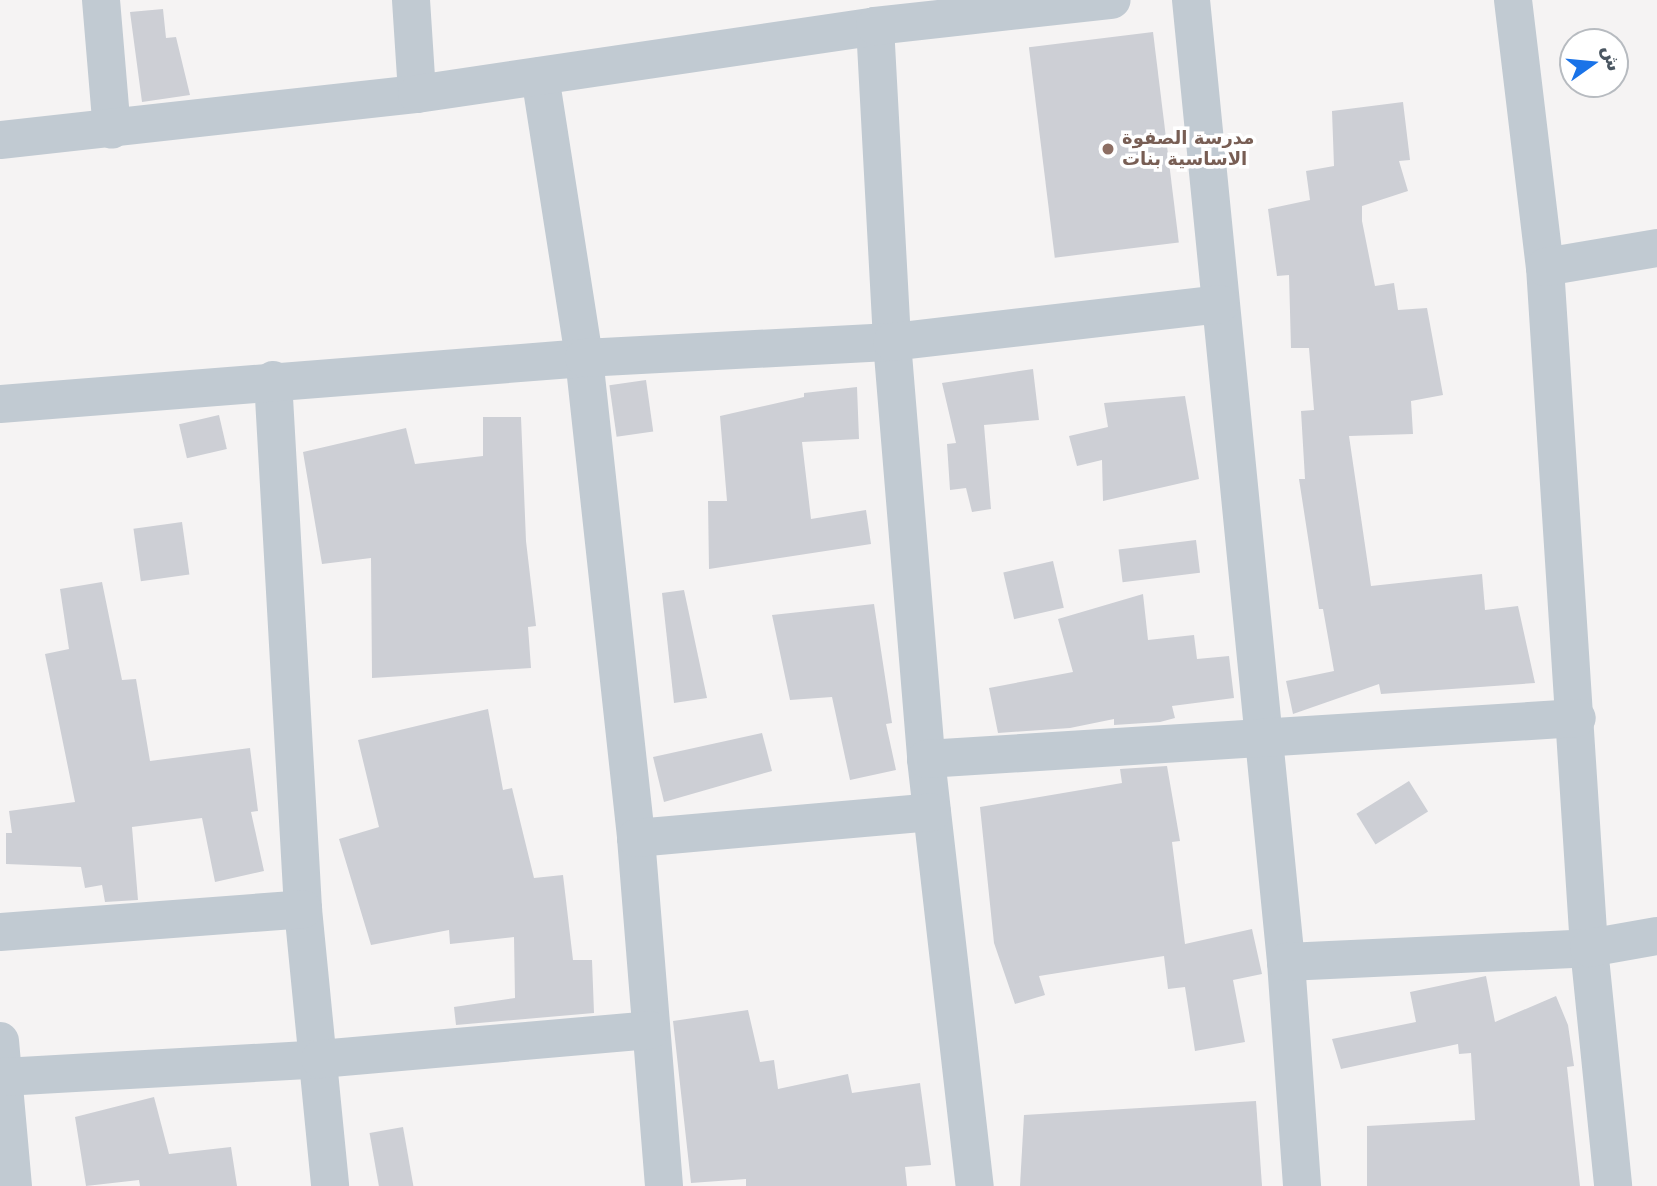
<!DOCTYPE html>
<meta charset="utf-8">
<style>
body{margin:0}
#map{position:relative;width:1657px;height:1186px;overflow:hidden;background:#f5f3f3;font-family:"DejaVu Sans",Cairo,sans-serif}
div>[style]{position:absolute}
.building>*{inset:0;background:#cdcfd5;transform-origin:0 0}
.minor>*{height:38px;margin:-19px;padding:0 19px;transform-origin:19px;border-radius:19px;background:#c1cad2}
.dots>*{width:19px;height:19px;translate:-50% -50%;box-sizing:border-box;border:4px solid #fff;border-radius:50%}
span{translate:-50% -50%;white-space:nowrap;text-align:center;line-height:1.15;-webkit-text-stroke:7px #fff;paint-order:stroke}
.education-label{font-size:18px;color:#785e54;font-weight:700}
.left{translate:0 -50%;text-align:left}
.north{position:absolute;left:1559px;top:28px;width:70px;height:70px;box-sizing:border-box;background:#fff;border:2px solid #b7bbc0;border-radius:50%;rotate:75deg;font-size:19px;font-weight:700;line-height:28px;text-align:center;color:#4a5661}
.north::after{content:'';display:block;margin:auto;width:24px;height:32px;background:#1a73e8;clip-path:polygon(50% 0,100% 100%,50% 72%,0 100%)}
</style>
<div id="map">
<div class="building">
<i style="clip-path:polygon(163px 9px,166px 38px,176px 37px,190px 95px,142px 102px,130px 12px)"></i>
<i style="left:1153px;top:32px;width:212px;height:125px;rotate:83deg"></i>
<i style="clip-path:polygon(1403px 102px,1410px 160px,1399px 161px,1408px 191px,1362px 206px,1362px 221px,1375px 286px,1394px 283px,1398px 310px,1427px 308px,1443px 395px,1411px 401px,1413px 434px,1349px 436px,1371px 586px,1482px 574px,1485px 610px,1518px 606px,1535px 683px,1381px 694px,1379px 684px,1293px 714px,1286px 681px,1334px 671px,1323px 609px,1319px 609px,1299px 479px,1305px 479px,1301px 411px,1314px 410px,1309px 348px,1291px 348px,1289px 275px,1277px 276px,1268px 209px,1310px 200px,1306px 171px,1334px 166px,1332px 111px)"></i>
<i style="clip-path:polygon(1033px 369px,1039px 420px,984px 425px,991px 509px,972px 512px,966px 488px,950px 490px,947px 444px,956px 443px,942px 383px)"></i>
<i style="left:646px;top:380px;width:52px;height:37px;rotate:82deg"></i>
<i style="clip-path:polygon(857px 387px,859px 439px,802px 442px,811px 519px,866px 510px,871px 544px,709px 569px,708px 501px,727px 501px,720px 416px,804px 397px,804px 393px)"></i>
<i style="clip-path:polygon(1185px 396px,1199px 479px,1103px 501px,1102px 460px,1077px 466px,1069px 436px,1108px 427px,1104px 403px)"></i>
<i style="left:219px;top:415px;width:35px;height:41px;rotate:77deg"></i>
<i style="clip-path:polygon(483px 417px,521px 417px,526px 541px,536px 626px,528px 627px,531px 668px,372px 678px,371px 558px,322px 564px,303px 452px,406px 428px,415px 464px,483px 456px)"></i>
<i style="left:182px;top:522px;width:53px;height:49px;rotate:82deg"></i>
<i style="left:1196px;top:540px;width:33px;height:78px;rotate:83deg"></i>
<i style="left:1053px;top:561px;width:48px;height:51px;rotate:77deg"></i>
<i style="clip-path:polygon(102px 582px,122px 680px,136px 679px,150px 761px,250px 748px,258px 811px,251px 812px,264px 871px,215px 882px,202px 818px,132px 827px,138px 900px,105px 902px,102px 885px,85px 888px,81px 867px,6px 864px,6px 833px,12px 833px,9px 811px,75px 802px,45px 654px,69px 649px,60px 589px)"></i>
<i style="clip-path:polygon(684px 590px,707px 698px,674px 703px,662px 593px)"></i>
<i style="clip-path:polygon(1143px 594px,1148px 640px,1194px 635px,1197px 659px,1229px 656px,1234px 698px,1172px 706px,1175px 718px,1160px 722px,1114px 725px,1114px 719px,1070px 728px,998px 733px,989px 688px,1073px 672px,1058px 619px)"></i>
<i style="clip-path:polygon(874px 604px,892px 723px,886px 724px,896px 770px,850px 780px,832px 697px,790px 700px,772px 615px)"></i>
<i style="clip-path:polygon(488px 709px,503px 790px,512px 788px,534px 878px,563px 875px,573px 960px,592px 960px,594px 1013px,456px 1025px,454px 1007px,515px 998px,514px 937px,450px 944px,449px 930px,371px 945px,339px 839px,379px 827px,358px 740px)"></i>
<i style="clip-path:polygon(762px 733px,772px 771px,664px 802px,653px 757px)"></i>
<i style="clip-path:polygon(1167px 766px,1180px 841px,1172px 842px,1185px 944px,1252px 929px,1262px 974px,1233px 980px,1245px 1042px,1195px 1051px,1185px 987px,1168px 989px,1164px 956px,1039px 976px,1045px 995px,1015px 1004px,994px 943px,980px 807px,1122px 783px,1120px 769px)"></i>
<i style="left:1409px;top:781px;width:36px;height:62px;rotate:58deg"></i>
<i style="clip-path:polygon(1486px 976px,1495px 1022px,1556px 996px,1568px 1025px,1574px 1066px,1567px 1067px,1580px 1186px,1367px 1186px,1367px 1126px,1475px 1120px,1471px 1053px,1459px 1054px,1458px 1044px,1341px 1069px,1332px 1039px,1416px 1022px,1410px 992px)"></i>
<i style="clip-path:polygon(748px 1010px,760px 1062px,774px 1060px,778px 1089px,848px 1074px,852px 1093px,920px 1083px,931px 1165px,905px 1167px,907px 1186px,746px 1186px,746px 1179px,691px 1183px,673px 1021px)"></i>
<i style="clip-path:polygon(154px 1097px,169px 1154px,231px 1147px,237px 1186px,140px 1186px,139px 1180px,86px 1186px,75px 1117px)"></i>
<i style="clip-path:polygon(1256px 1101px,1262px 1186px,1020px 1186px,1024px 1115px)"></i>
<i style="left:403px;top:1127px;width:60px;height:34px;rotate:80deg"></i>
</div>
<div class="minor">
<i style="left:101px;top:0;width:130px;rotate:85.2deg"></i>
<i style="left:411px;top:0;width:94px;rotate:86.3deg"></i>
<i style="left:1191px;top:0;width:967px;rotate:84.36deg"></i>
<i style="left:1286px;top:962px;width:225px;rotate:85.9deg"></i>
<i style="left:1513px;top:0;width:269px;rotate:83.2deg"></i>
<i style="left:1545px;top:267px;width:682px;rotate:86.3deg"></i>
<i style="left:1589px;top:948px;width:239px;rotate:84.2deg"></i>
<i style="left:875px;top:26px;width:316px;rotate:86.9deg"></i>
<i style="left:892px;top:342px;width:418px;rotate:85.3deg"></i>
<i style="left:926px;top:759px;width:430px;rotate:83.5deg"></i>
<i style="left:540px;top:76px;width:285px;rotate:81.1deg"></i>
<i style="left:584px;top:358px;width:483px;rotate:83.8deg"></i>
<i style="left:636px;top:838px;width:349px;rotate:85.4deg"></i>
<i style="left:0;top:140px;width:420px;rotate:-6.3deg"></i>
<i style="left:417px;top:94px;width:463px;rotate:-8.4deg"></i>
<i style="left:875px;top:26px;width:238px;rotate:-6.3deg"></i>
<i style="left:1545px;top:267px;width:114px;rotate:-9.6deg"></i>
<i style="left:273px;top:380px;width:530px;rotate:86.75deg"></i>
<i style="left:303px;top:909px;width:278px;rotate:84.4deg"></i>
<i style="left:0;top:404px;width:586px;rotate:-4.5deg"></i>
<i style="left:584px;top:358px;width:308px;rotate:-3deg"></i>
<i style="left:892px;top:342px;width:330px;rotate:-6.6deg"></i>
<i style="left:926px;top:759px;width:652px;rotate:-3.6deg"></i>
<i style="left:636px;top:838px;width:297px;rotate:-5deg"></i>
<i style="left:0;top:932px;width:304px;rotate:-4.3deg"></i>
<i style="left:1286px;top:962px;width:303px;rotate:-2.6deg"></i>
<i style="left:1589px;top:948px;width:69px;rotate:-10deg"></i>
<i style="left:0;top:1041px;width:146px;rotate:84.9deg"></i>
<i style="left:3px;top:1077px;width:318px;rotate:-3.2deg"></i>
<i style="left:320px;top:1059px;width:331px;rotate:-5deg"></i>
</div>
<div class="dots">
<i style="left:1108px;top:149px;background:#8d6e63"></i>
</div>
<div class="education-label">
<span class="left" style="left:1122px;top:149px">مدرسة الصفوة<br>الاساسية بنات</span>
</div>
<div class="north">ش</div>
</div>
